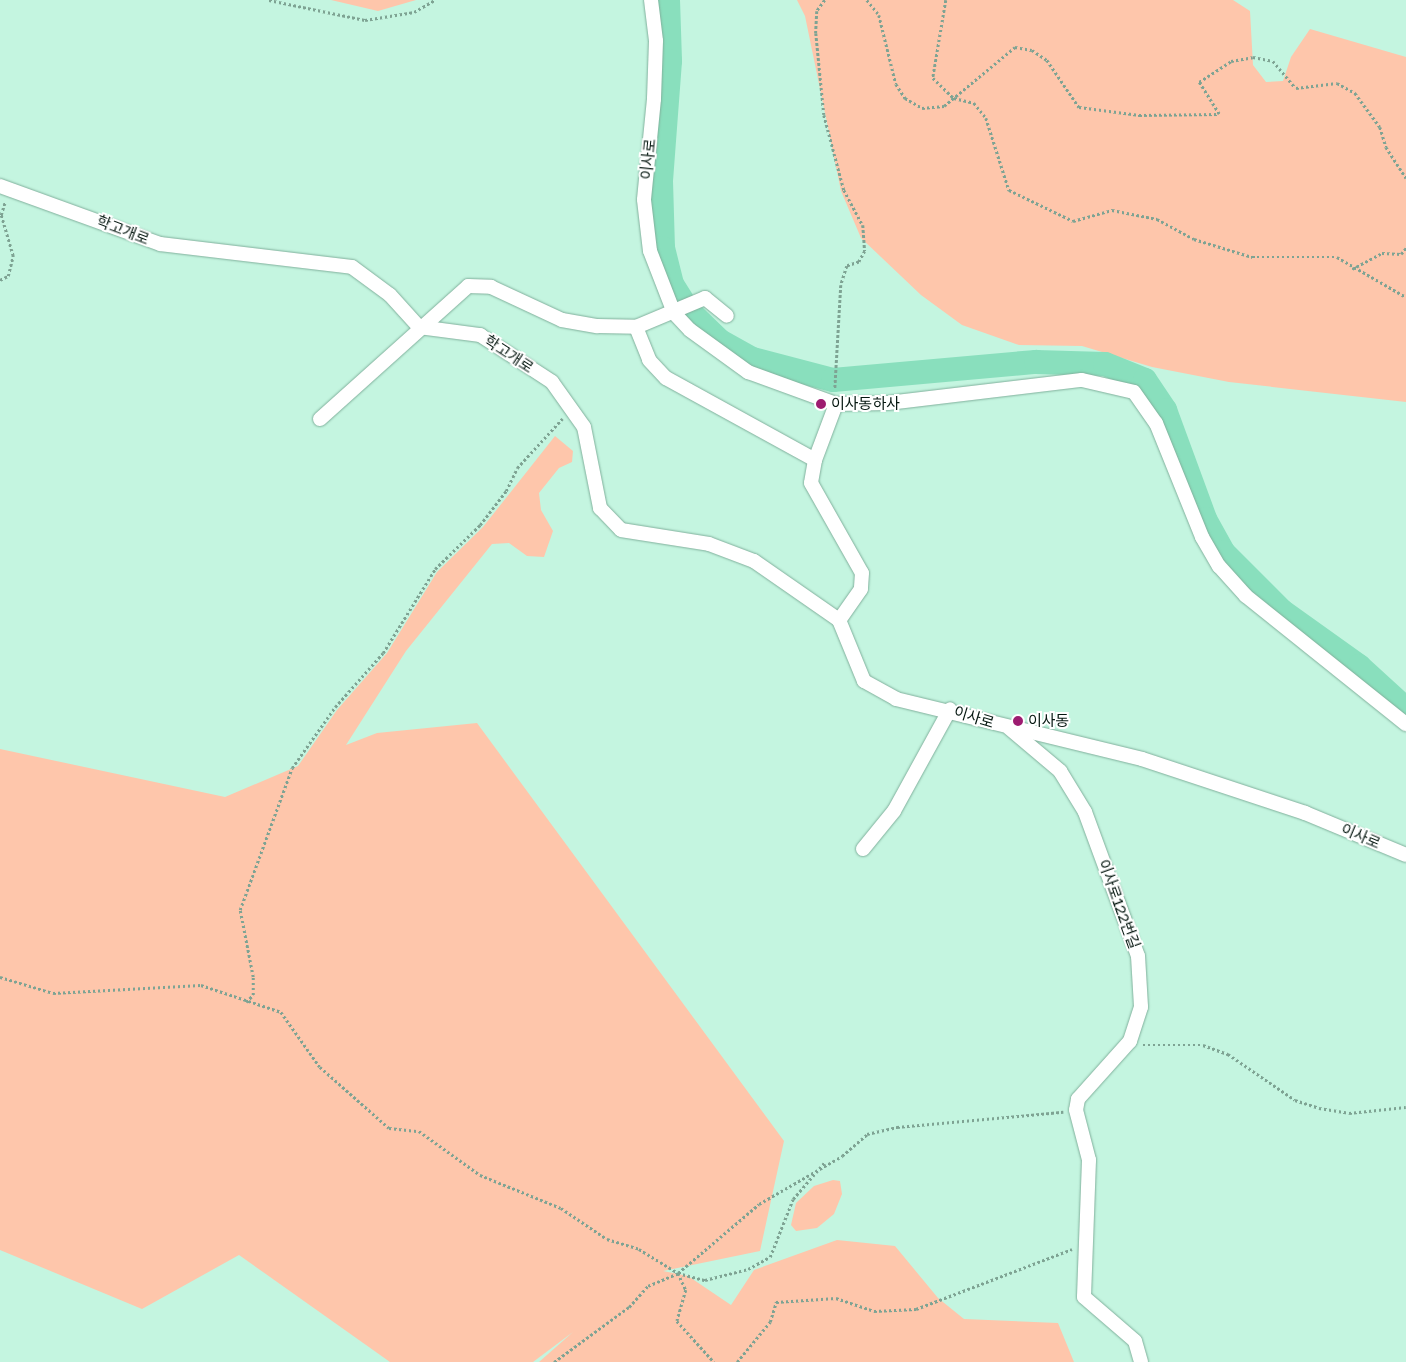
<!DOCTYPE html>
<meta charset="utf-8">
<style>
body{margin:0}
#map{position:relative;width:1406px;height:1362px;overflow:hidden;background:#c4f5e0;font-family:"Golos Text","Noto Sans KR",sans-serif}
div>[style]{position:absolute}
.green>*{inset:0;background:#fec6ab}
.river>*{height:24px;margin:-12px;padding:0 12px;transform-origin:12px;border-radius:12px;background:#89dfbd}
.path>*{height:2.5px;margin-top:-1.25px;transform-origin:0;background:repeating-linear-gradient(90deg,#7ea393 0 2.5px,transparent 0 5px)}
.roads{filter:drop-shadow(0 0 1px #81b09c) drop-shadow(0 0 1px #81b09c)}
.minor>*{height:14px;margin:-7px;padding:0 7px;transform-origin:7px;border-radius:7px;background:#fff}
.dots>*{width:14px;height:14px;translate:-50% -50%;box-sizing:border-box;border:2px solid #fff;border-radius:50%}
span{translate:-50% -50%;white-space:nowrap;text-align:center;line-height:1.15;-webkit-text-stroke:4px #fff;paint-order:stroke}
.street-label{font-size:15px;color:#04160f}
.poi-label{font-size:15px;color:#04160f}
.left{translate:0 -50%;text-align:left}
</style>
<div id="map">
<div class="green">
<i style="clip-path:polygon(331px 0,416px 0,378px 11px)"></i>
<i style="clip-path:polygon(797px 0,1233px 0,1250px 11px,1253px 65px,1266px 82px,1283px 81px,1291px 57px,1310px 29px,1406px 57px,1406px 402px,1229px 382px,1152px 367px,1082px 346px,1019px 345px,962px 325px,921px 295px,861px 238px,841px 191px,805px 16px)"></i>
<i style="clip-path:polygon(555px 436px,573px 451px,572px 462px,559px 468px,539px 493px,541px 510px,553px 531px,544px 557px,527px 556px,509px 543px,492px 544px,406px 651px,346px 745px,377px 733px,477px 723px,784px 1141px,760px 1251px,663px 1271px,688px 1276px,731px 1305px,754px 1270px,837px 1240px,895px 1246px,938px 1298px,964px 1319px,1058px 1323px,1074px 1362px,539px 1362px,573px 1332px,533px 1362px,390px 1362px,239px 1255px,142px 1309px,0 1250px,0 749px,225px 797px,298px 766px,337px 710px,387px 653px,437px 572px,483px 527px)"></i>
<i style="clip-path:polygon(833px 1180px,840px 1181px,842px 1194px,834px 1214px,817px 1228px,796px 1231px,791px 1225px,796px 1203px,814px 1186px)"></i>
</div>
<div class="river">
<i style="left:668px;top:0;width:61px;rotate:88.1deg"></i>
<i style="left:670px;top:61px;width:120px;rotate:94.3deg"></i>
<i style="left:661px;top:181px;width:67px;rotate:88.3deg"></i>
<i style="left:663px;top:248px;width:37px;rotate:76deg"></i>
<i style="left:672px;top:284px;width:32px;rotate:58deg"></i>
<i style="left:689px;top:311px;width:43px;rotate:44.1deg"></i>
<i style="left:720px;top:341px;width:38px;rotate:29deg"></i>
<i style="left:753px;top:359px;width:83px;rotate:14.7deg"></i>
<i style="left:833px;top:380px;width:204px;rotate:-5.1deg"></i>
<i style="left:1036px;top:362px;width:69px;rotate:1.7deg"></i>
<i style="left:1105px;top:364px;width:43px;rotate:21.8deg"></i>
<i style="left:1145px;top:380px;width:36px;rotate:56deg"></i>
<i style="left:1165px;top:410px;width:116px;rotate:69.8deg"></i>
<i style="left:1205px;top:519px;width:38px;rotate:61deg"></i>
<i style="left:1223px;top:552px;width:83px;rotate:45deg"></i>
<i style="left:1282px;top:611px;width:95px;rotate:35.5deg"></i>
<i style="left:1359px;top:666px;width:64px;rotate:42.5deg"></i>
</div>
<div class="path">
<i style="left:269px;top:0;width:98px;rotate:11.8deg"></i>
<i style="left:365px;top:20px;width:50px;rotate:-9.3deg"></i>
<i style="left:414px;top:12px;width:24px;rotate:-30deg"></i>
<i style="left:825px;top:0;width:14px;rotate:126deg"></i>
<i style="left:817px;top:11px;width:22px;rotate:93deg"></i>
<i style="left:816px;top:33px;width:82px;rotate:84.4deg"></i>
<i style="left:824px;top:115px;width:78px;rotate:75.1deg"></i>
<i style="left:844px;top:190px;width:40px;rotate:62deg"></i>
<i style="left:863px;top:225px;width:26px;rotate:86deg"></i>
<i style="left:865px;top:251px;width:13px;rotate:119deg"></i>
<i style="left:859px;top:262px;width:13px;rotate:162deg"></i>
<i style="left:847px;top:266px;width:20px;rotate:108deg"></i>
<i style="left:841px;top:285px;width:104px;rotate:93.3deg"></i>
<i style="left:867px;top:0;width:19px;rotate:51deg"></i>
<i style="left:879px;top:15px;width:71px;rotate:76.2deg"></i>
<i style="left:896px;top:84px;width:17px;rotate:57deg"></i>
<i style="left:905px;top:98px;width:20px;rotate:30deg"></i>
<i style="left:922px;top:108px;width:22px;rotate:-5deg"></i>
<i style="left:944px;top:106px;width:92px;rotate:-39.7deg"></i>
<i style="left:1015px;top:47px;width:17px;rotate:10deg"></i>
<i style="left:1032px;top:50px;width:18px;rotate:34deg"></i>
<i style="left:1047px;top:60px;width:57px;rotate:55.8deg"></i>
<i style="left:1079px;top:107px;width:61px;rotate:7.6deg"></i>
<i style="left:1139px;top:115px;width:80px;rotate:-0.7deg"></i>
<i style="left:1219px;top:114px;width:38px;rotate:-122deg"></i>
<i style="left:1199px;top:82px;width:38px;rotate:-33deg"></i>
<i style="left:1231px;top:61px;width:22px;rotate:-10deg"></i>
<i style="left:1253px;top:57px;width:20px;rotate:11deg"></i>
<i style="left:1273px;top:61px;width:35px;rotate:50deg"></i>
<i style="left:1296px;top:88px;width:41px;rotate:-7deg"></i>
<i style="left:1337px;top:83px;width:21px;rotate:29deg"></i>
<i style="left:1355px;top:93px;width:42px;rotate:53.7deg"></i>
<i style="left:1380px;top:127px;width:21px;rotate:73deg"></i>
<i style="left:1386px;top:147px;width:37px;rotate:57deg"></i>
<i style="left:946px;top:0;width:79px;rotate:99.5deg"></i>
<i style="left:933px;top:78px;width:29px;rotate:44deg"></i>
<i style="left:954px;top:98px;width:21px;rotate:14deg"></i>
<i style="left:974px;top:103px;width:19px;rotate:51deg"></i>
<i style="left:986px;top:118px;width:76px;rotate:72.3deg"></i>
<i style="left:1009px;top:190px;width:71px;rotate:25.8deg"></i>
<i style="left:1073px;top:221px;width:41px;rotate:-15.8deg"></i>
<i style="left:1112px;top:210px;width:46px;rotate:11.3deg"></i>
<i style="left:1157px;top:219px;width:42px;rotate:28.4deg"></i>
<i style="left:1194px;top:239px;width:61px;rotate:17.2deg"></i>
<i style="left:1252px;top:257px;width:85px"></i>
<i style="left:1337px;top:257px;width:80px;rotate:30.1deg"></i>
<i style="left:1352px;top:269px;width:34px;rotate:-28deg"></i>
<i style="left:1382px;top:253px;width:19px;rotate:3deg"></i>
<i style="left:1401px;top:254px;width:8px;rotate:-50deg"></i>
<i style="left:0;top:280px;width:9px;rotate:-27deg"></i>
<i style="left:8px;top:276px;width:21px;rotate:-76deg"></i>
<i style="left:13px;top:256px;width:43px;rotate:-106.3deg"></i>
<i style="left:1px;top:215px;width:14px;rotate:-73deg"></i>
<i style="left:0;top:977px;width:55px;rotate:16.8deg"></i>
<i style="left:53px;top:993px;width:148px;rotate:-3.1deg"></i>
<i style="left:201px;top:985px;width:84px;rotate:18.6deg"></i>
<i style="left:281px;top:1012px;width:67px;rotate:54.7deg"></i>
<i style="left:320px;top:1067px;width:92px;rotate:41.5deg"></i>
<i style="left:389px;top:1128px;width:30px;rotate:6deg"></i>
<i style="left:419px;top:1131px;width:75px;rotate:35.8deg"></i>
<i style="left:480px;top:1175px;width:87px;rotate:22.2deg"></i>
<i style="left:561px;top:1208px;width:55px;rotate:34deg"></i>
<i style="left:607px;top:1239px;width:34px;rotate:17deg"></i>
<i style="left:639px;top:1249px;width:46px;rotate:31.6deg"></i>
<i style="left:678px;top:1273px;width:28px;rotate:15deg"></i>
<i style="left:705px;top:1280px;width:44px;rotate:-14.3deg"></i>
<i style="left:748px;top:1269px;width:25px;rotate:-29deg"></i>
<i style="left:770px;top:1257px;width:62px;rotate:-68.4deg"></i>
<i style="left:793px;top:1199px;width:48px;rotate:-49.3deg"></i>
<i style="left:246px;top:1002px;width:10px;rotate:-45deg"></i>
<i style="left:253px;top:995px;width:18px;rotate:-90deg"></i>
<i style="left:253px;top:977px;width:68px;rotate:-101deg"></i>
<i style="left:240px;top:910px;width:151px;rotate:-69.9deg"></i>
<i style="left:292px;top:768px;width:75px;rotate:-54.8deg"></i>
<i style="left:335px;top:707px;width:72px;rotate:-48.4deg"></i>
<i style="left:383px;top:653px;width:99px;rotate:-58.2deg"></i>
<i style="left:435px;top:569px;width:63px;rotate:-44.4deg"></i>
<i style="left:480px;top:525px;width:43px;rotate:-52.6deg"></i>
<i style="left:506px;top:491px;width:25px;rotate:-64deg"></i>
<i style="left:517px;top:468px;width:67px;rotate:-47.4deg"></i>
<i style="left:1143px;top:1045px;width:60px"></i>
<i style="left:1203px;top:1045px;width:27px;rotate:20deg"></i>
<i style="left:1228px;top:1054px;width:81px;rotate:34.5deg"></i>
<i style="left:1295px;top:1100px;width:25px;rotate:18deg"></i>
<i style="left:1319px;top:1108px;width:30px;rotate:9deg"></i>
<i style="left:1349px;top:1113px;width:57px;rotate:-6deg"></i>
<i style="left:678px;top:1273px;width:19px;rotate:65deg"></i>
<i style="left:686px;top:1290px;width:32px;rotate:106deg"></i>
<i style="left:677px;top:1321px;width:55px;rotate:47.9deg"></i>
<i style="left:554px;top:1362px;width:93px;rotate:-36.3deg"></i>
<i style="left:629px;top:1307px;width:28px;rotate:-48deg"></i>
<i style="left:648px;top:1286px;width:33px;rotate:-23deg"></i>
<i style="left:678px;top:1273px;width:106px;rotate:-40.4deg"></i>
<i style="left:759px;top:1204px;width:96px;rotate:-30deg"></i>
<i style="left:842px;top:1156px;width:33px;rotate:-41deg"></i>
<i style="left:867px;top:1134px;width:31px;rotate:-13deg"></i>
<i style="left:897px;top:1127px;width:167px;rotate:-5.2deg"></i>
<i style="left:737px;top:1362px;width:52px;rotate:-50.5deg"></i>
<i style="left:770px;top:1322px;width:21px;rotate:-73deg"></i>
<i style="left:776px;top:1302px;width:60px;rotate:-3.8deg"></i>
<i style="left:836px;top:1298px;width:40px;rotate:18.9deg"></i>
<i style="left:874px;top:1311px;width:42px;rotate:-2.7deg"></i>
<i style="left:916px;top:1309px;width:167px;rotate:-21deg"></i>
</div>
<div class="roads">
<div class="minor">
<i style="left:651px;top:0;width:41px;rotate:83deg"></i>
<i style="left:656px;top:41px;width:58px;rotate:92deg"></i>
<i style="left:654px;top:99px;width:101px;rotate:95.7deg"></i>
<i style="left:644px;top:200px;width:51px;rotate:83.3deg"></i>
<i style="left:650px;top:251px;width:66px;rotate:68.8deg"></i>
<i style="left:674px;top:313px;width:23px;rotate:47deg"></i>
<i style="left:690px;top:330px;width:72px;rotate:35.9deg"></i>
<i style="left:748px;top:372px;width:94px;rotate:20deg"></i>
<i style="left:836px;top:404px;width:52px;rotate:-1.1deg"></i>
<i style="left:888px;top:403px;width:195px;rotate:-6.8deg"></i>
<i style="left:1082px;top:380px;width:53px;rotate:13deg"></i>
<i style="left:1134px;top:392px;width:38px;rotate:55deg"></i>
<i style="left:1156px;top:423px;width:123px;rotate:68deg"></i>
<i style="left:1202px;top:537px;width:34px;rotate:60deg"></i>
<i style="left:1219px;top:566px;width:40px;rotate:48deg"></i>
<i style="left:1246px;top:596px;width:205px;rotate:38.7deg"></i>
<i style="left:0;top:186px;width:170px;rotate:19.9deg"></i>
<i style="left:160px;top:244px;width:193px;rotate:6.8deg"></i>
<i style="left:352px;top:267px;width:47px;rotate:36.4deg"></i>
<i style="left:390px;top:295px;width:43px;rotate:47.8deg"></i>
<i style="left:419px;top:327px;width:62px;rotate:7.5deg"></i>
<i style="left:480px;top:335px;width:86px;rotate:33.1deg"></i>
<i style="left:552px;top:382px;width:55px;rotate:54.6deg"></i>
<i style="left:584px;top:427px;width:83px;rotate:78.8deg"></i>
<i style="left:600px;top:508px;width:30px;rotate:46deg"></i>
<i style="left:621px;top:530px;width:89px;rotate:9deg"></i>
<i style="left:709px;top:544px;width:48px;rotate:20.7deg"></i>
<i style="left:754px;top:561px;width:103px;rotate:34.8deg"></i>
<i style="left:636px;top:327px;width:35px;rotate:68deg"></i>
<i style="left:649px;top:360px;width:25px;rotate:47deg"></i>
<i style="left:666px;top:378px;width:170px;rotate:28.8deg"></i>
<i style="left:836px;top:404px;width:60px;rotate:110.6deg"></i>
<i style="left:815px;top:460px;width:23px;rotate:100deg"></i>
<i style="left:811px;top:483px;width:103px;rotate:60.5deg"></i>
<i style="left:862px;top:573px;width:16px;rotate:94deg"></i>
<i style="left:861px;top:589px;width:38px;rotate:125deg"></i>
<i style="left:320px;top:419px;width:199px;rotate:-41.9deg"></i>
<i style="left:468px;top:286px;width:23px;rotate:2deg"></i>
<i style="left:491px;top:287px;width:78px;rotate:24.9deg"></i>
<i style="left:562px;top:320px;width:36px;rotate:10deg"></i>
<i style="left:597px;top:326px;width:39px;rotate:1deg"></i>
<i style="left:636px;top:327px;width:75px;rotate:-22.8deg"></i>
<i style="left:705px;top:298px;width:28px;rotate:39deg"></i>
<i style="left:839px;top:620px;width:66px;rotate:67.7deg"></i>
<i style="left:864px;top:681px;width:37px;rotate:29deg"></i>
<i style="left:896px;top:699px;width:253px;rotate:13.7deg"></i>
<i style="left:1142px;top:759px;width:172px;rotate:18.3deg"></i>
<i style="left:1305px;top:813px;width:109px;rotate:22.6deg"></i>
<i style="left:1009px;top:728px;width:67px;rotate:40.1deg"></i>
<i style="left:1060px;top:771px;width:48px;rotate:58.6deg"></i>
<i style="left:1085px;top:812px;width:153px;rotate:69.8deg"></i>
<i style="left:1138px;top:956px;width:51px;rotate:86.6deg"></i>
<i style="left:1141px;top:1007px;width:36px;rotate:108deg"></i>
<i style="left:1130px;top:1041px;width:78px;rotate:131.9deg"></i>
<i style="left:1078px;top:1099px;width:11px;rotate:100deg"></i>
<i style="left:1076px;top:1110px;width:52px;rotate:75.4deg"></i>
<i style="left:1089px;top:1160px;width:137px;rotate:92.1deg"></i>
<i style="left:1084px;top:1297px;width:67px;rotate:40.8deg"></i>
<i style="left:1135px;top:1341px;width:22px;rotate:74deg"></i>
<i style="left:863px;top:849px;width:49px;rotate:-50.8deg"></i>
<i style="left:894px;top:811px;width:116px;rotate:-61.2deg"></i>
</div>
</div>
<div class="dots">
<i style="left:821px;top:404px;background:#9d1c70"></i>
<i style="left:1018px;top:721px;background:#9d1c70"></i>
</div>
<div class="street-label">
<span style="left:648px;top:159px;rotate:-84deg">이사로</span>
<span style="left:123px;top:230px;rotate:21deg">학고개로</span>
<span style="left:509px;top:354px;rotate:33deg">학고개로</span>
<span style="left:974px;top:717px;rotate:17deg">이사로</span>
<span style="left:1361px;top:836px;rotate:23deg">이사로</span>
<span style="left:1119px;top:904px;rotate:70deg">이사로122번길</span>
</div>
<div class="poi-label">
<span class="left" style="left:831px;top:404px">이사동하사</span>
<span class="left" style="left:1028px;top:721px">이사동</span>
</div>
</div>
